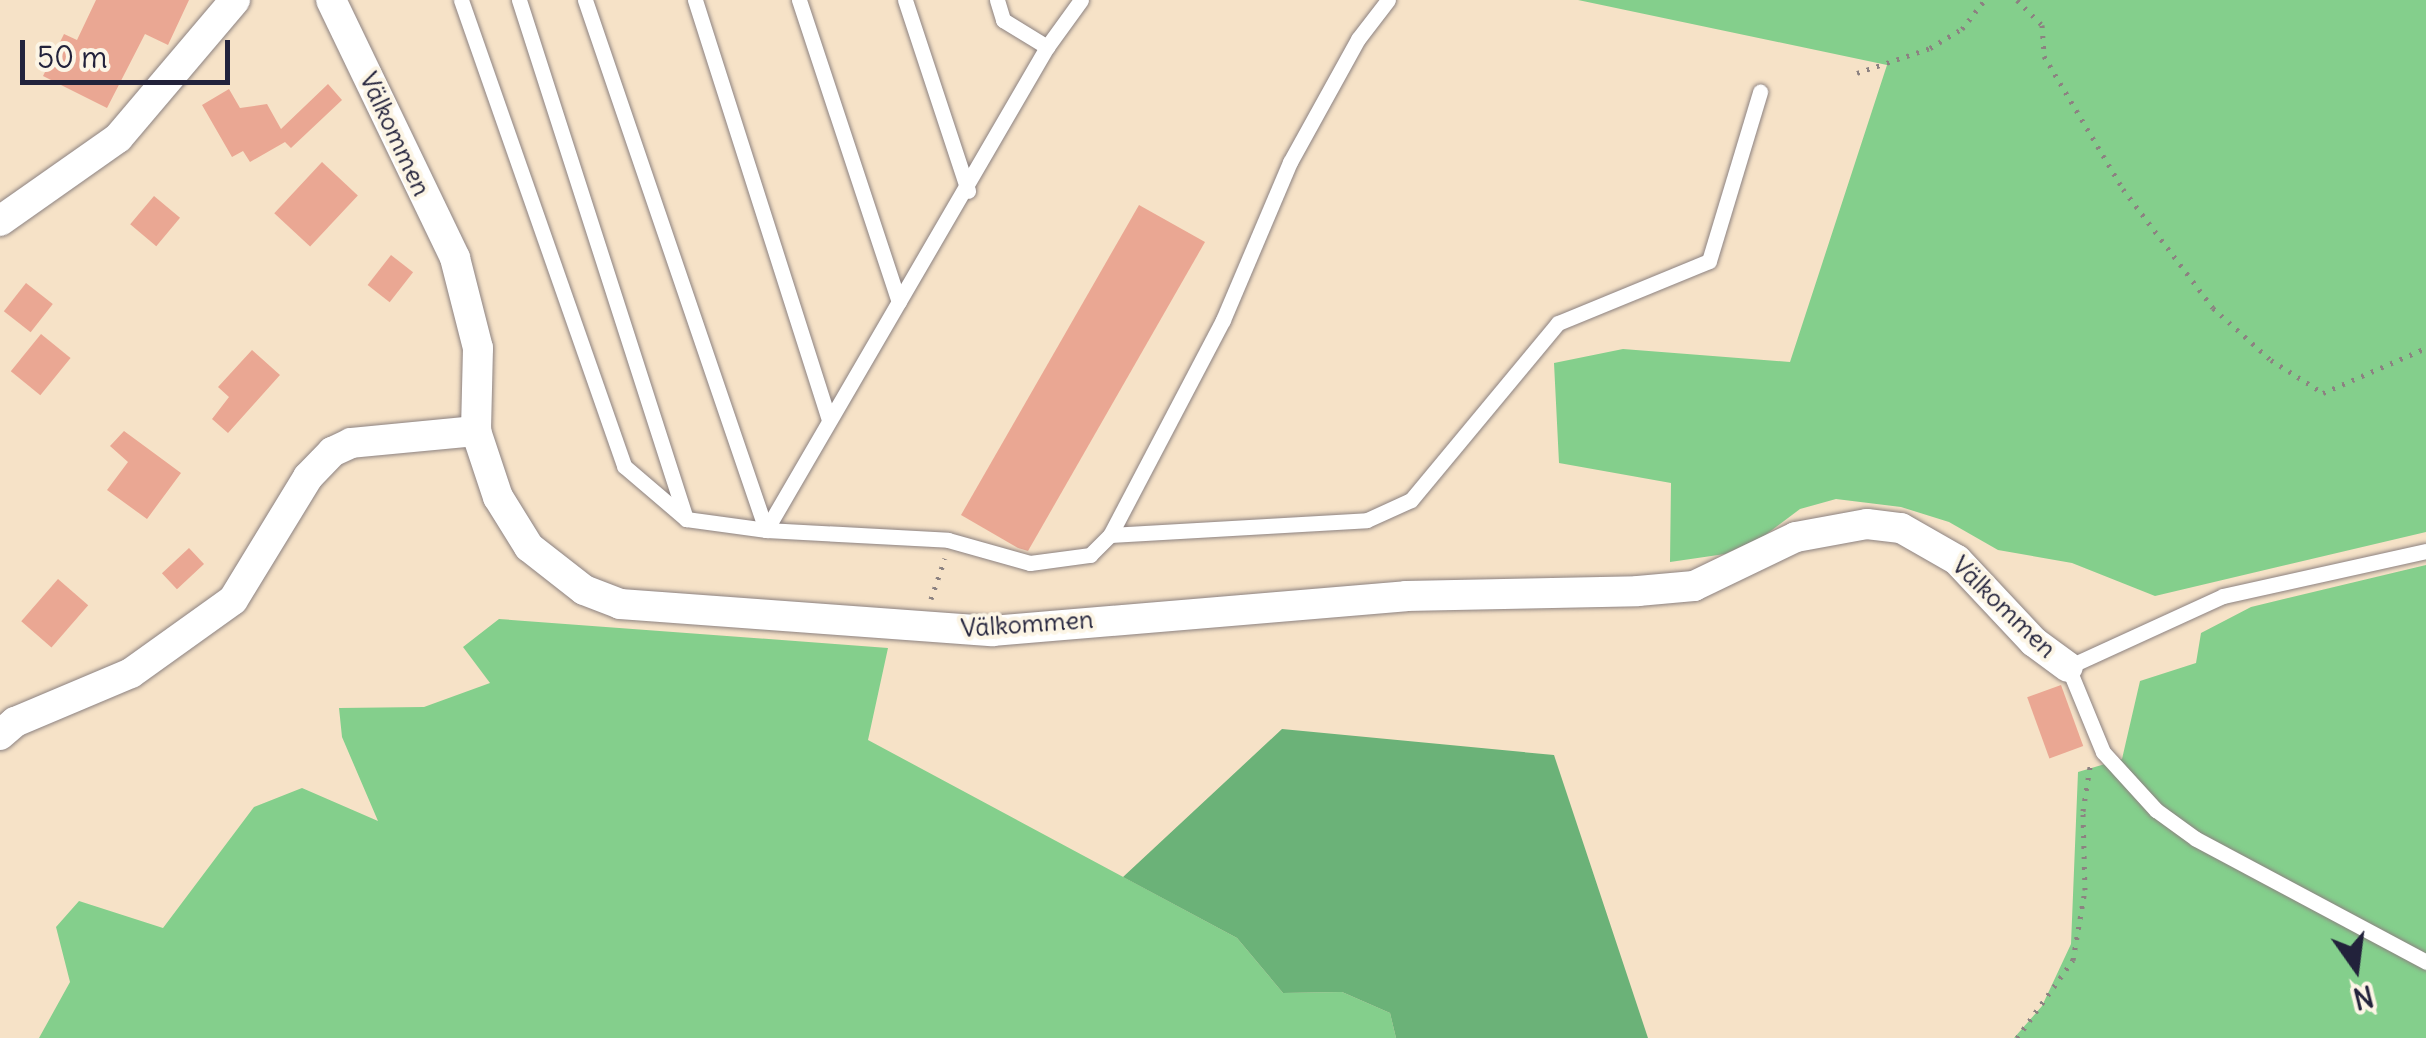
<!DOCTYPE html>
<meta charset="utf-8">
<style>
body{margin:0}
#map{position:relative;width:2426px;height:1038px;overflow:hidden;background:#f6e2c7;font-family:Delius,sans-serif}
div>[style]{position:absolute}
.green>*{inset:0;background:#84cf8c}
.forest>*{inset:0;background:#6bb278}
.building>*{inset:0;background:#eaa793;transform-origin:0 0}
.path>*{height:5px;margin-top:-2.5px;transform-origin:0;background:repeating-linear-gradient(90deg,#8c8281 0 2.5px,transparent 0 10.5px)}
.roads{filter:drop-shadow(0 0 2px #8c8281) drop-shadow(0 0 2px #8c8281)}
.lane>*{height:15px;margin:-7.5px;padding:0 7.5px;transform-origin:7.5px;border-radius:7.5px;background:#fff}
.street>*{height:30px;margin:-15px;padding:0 15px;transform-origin:15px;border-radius:15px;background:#fff}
span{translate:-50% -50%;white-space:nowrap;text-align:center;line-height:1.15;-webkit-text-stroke:8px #fcf5e5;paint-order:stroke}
.street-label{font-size:25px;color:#22223b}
.north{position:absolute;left:2306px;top:918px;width:100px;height:100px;-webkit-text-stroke:8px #fcf5e5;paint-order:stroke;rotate:166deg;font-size:28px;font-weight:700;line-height:40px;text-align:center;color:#22223b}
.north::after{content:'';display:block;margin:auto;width:35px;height:45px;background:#22223b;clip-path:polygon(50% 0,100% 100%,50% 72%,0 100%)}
.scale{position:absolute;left:20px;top:40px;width:210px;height:45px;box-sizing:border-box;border:5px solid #22223b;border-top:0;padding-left:12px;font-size:30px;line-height:35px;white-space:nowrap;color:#22223b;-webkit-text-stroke:8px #fcf5e5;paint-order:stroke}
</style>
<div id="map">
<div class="green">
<i style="clip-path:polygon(1578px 0,2426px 0,2426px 532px,2155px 596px,2072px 563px,1998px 550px,1949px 522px,1901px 507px,1836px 499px,1800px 509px,1764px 536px,1725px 554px,1670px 562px,1671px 483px,1559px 463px,1554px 363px,1623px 349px,1790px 362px,1887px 65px)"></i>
<i style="clip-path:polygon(2426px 565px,2426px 1038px,2014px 1038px,2042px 1006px,2071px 944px,2078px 772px,2122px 759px,2140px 681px,2196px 663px,2201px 633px,2251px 607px)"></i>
<i style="clip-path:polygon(499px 619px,888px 648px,868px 740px,1237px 938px,1283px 993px,1342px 992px,1390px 1013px,1396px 1038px,39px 1038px,70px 982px,56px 927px,79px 901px,163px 928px,254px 807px,302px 788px,378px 821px,342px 737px,339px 708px,424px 707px,490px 683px,463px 647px)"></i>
</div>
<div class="forest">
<i style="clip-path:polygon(1282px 729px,1554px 755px,1648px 1038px,1396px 1038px,1390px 1013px,1342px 992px,1283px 993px,1237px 938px,1123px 877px)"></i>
</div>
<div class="building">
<i style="clip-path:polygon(96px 0,189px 0,168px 45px,145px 34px,107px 108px,43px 76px,64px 34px,77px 40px)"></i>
<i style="clip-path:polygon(328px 84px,342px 100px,291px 148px,285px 142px,250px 162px,243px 151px,232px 157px,202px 105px,229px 89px,240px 108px,267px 104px,281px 129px)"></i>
<i style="left:322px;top:162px;width:49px;height:70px;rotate:43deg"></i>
<i style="left:154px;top:196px;width:34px;height:37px;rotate:40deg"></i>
<i style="clip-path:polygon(1139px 205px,1205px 242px,1028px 551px,1018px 548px,961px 515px)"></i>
<i style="left:391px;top:255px;width:28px;height:38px;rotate:38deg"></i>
<i style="left:26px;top:283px;width:34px;height:36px;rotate:38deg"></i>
<i style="left:41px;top:334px;width:38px;height:48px;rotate:39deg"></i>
<i style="clip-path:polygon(252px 350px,280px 375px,228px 433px,212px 419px,229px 397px,218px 387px)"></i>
<i style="clip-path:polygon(124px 431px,181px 473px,147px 519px,107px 490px,128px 462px,110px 446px)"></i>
<i style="left:189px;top:548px;width:22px;height:37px;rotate:47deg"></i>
<i style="left:58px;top:579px;width:40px;height:56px;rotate:41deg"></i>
<i style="left:2061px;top:685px;width:65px;height:36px;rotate:70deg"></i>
</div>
<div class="path">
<i style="left:2017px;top:0;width:35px;rotate:45deg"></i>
<i style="left:2042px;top:25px;width:31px;rotate:86deg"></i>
<i style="left:2044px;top:56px;width:155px;rotate:59.3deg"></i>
<i style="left:2123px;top:189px;width:149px;rotate:52.9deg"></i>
<i style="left:2213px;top:308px;width:78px;rotate:41.9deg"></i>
<i style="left:2271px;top:360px;width:62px;rotate:32.4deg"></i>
<i style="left:2323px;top:393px;width:112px;rotate:-23.6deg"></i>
<i style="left:1857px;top:73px;width:77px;rotate:-18.9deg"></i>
<i style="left:1930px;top:48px;width:37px;rotate:-31deg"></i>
<i style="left:1962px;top:29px;width:37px;rotate:-52deg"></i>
<i style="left:931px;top:599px;width:43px;rotate:-71.1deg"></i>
<i style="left:2017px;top:1038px;width:96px;rotate:-54.3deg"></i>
<i style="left:2073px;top:960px;width:71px;rotate:-80.3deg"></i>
<i style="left:2085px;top:890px;width:79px;rotate:-91.5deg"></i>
<i style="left:2083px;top:811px;width:45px;rotate:-81deg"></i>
</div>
<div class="roads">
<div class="lane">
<i style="left:461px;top:0;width:494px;rotate:70.7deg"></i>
<i style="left:624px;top:466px;width:82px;rotate:40.5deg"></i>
<i style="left:519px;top:0;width:545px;rotate:72.16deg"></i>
<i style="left:686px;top:519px;width:81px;rotate:7.8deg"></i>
<i style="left:766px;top:530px;width:559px;rotate:-59.81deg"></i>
<i style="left:1047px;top:47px;width:58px;rotate:-54.1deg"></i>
<i style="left:585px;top:0;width:560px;rotate:71.14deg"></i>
<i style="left:766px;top:530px;width:182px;rotate:3.1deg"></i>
<i style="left:948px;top:540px;width:85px;rotate:15.7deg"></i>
<i style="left:1030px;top:563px;width:61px;rotate:-7.6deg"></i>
<i style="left:1090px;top:555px;width:28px;rotate:-45deg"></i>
<i style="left:695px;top:0;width:440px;rotate:72.3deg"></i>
<i style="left:799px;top:0;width:318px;rotate:71.7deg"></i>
<i style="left:905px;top:0;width:201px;rotate:71.7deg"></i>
<i style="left:997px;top:0;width:21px;rotate:73deg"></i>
<i style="left:1003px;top:20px;width:52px;rotate:31.5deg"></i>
<i style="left:1388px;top:0;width:49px;rotate:127.6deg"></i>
<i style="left:1358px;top:39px;width:141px;rotate:118.9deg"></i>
<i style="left:1290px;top:162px;width:172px;rotate:113deg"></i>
<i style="left:1223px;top:320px;width:243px;rotate:117.7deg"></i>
<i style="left:1110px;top:535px;width:257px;rotate:-3.3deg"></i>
<i style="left:1367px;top:520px;width:48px;rotate:-24.4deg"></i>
<i style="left:1411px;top:500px;width:230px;rotate:-50.3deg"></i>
<i style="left:1558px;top:323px;width:163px;rotate:-22.3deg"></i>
<i style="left:1709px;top:261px;width:177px;rotate:-73.2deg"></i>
<i style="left:2426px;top:551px;width:208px;rotate:167.5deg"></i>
<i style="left:2223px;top:596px;width:170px;rotate:155.4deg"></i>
<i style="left:2068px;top:667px;width:92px;rotate:67.6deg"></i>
<i style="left:2103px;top:752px;width:79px;rotate:47.6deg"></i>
<i style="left:2156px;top:810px;width:49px;rotate:35.9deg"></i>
<i style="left:2196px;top:839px;width:261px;rotate:28.1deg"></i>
</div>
<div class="street">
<i style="left:331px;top:0;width:286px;rotate:64.3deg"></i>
<i style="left:455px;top:258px;width:93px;rotate:75.7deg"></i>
<i style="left:478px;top:348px;width:83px;rotate:91.4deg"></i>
<i style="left:476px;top:431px;width:70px;rotate:71.6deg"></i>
<i style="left:498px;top:497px;width:59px;rotate:58.2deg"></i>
<i style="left:529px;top:547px;width:70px;rotate:38deg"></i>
<i style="left:584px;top:590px;width:39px;rotate:21deg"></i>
<i style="left:620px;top:604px;width:373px;rotate:4.2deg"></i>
<i style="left:992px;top:631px;width:415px;rotate:-4.8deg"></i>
<i style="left:1406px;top:596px;width:232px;rotate:-1.2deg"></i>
<i style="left:1638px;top:591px;width:56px;rotate:-5.1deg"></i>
<i style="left:1694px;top:586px;width:113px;rotate:-25.7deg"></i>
<i style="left:1796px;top:537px;width:72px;rotate:-10.4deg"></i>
<i style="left:1867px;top:524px;width:34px;rotate:7deg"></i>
<i style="left:1901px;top:528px;width:64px;rotate:29.7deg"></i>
<i style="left:1957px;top:560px;width:112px;rotate:46.8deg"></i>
<i style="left:2034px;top:642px;width:42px;rotate:36.3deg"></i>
<i style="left:0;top:221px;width:144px;rotate:-35.1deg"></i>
<i style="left:118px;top:138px;width:181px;rotate:-49.7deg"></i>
<i style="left:0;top:735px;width:20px;rotate:-41deg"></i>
<i style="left:15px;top:722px;width:126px;rotate:-22.9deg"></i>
<i style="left:131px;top:673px;width:125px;rotate:-35.6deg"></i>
<i style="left:233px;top:600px;width:144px;rotate:-58.6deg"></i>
<i style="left:308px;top:477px;width:35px;rotate:-46deg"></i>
<i style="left:332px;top:452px;width:21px;rotate:-25deg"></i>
<i style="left:351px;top:443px;width:126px;rotate:-5.5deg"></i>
</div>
</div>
<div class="street-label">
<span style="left:395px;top:134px;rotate:65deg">Välkommen</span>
<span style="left:2004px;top:607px;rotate:44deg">Välkommen</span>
<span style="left:1027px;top:624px;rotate:-4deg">Välkommen</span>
</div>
<div class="north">N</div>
<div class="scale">50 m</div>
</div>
